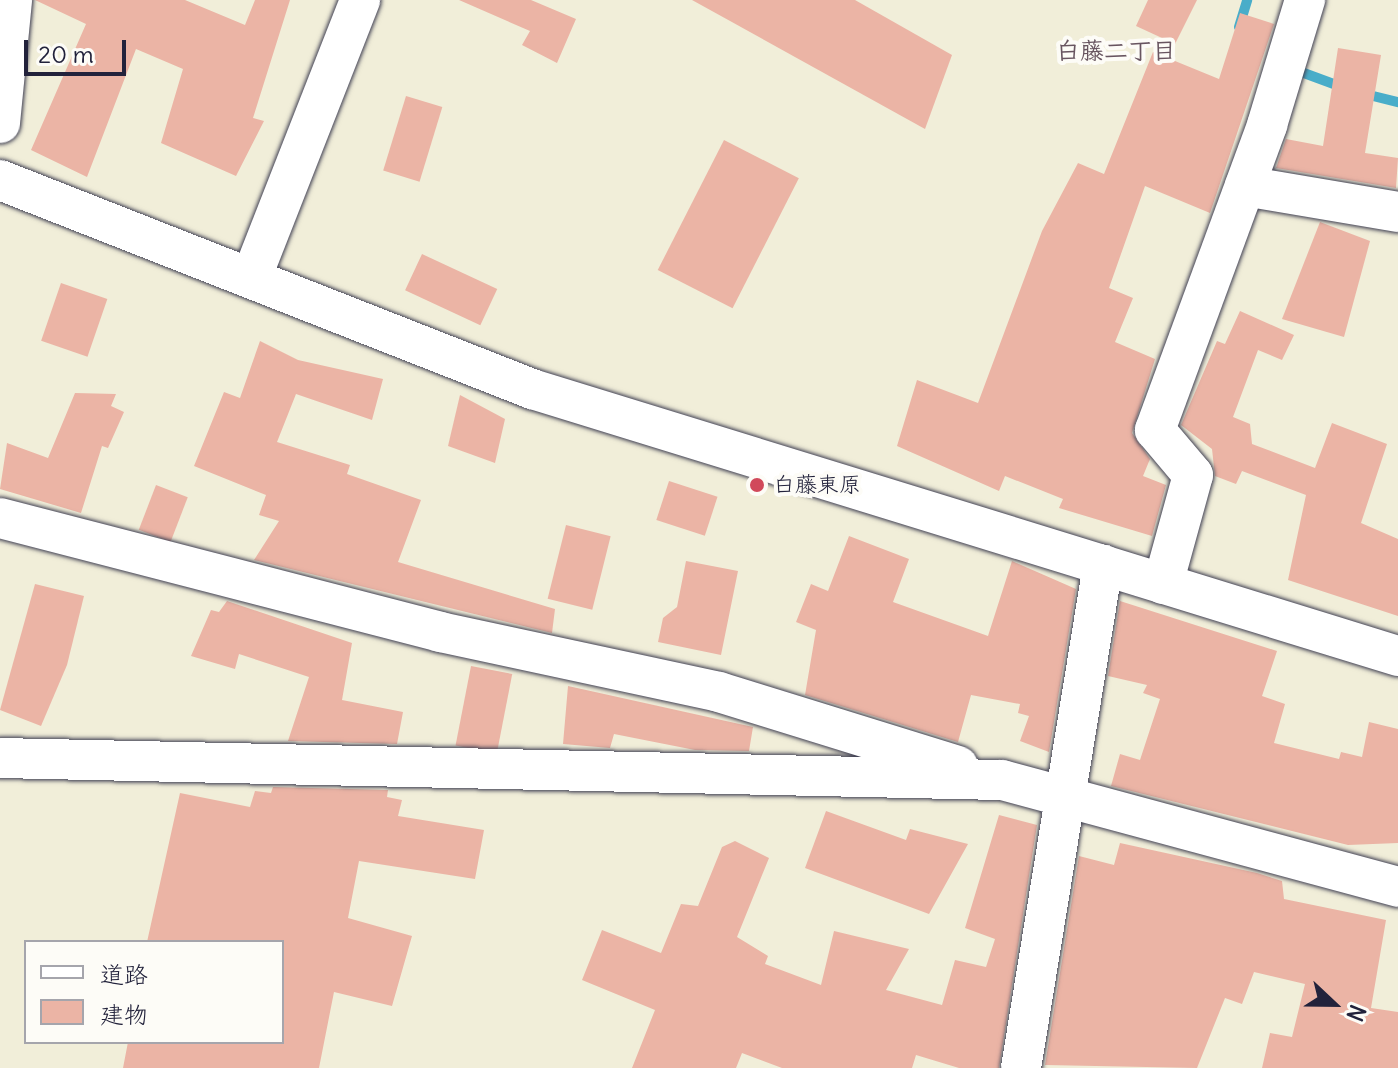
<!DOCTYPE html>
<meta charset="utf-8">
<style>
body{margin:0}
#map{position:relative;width:1398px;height:1068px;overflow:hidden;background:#f1eed9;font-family:Delius,"Klee One",sans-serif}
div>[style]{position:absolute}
.stream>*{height:10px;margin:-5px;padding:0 5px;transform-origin:5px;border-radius:5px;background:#49adc9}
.building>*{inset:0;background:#ebb4a5;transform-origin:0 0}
.roads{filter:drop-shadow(0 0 2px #414153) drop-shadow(0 0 2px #414153)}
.minor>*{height:40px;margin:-20px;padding:0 20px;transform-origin:20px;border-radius:20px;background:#fff}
.dots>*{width:22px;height:22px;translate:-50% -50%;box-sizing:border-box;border:4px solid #fdfcf7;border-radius:50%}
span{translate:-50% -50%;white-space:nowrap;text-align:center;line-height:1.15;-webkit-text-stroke:8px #fdfcf7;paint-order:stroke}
.poi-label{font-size:22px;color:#22223b}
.left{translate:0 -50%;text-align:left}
.neighbourhood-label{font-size:24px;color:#685560;font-weight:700}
.legend{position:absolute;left:24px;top:940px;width:260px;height:104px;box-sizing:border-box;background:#fdfcf7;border:2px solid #a5a5ac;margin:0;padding:10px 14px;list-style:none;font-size:24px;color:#22223b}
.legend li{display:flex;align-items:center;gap:16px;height:40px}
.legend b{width:40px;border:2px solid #a5a5ac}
.north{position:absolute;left:1294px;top:964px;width:80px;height:80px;-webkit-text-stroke:6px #fdfcf7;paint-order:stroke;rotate:112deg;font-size:22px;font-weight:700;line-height:32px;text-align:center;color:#22223b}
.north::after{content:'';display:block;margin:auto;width:28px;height:36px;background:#22223b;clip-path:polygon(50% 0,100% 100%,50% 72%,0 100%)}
.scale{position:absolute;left:24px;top:40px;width:102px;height:36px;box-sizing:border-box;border:4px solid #22223b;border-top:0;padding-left:10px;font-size:24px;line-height:28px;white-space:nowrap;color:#22223b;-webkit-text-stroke:6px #fdfcf7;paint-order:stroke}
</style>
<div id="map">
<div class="stream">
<i style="left:1239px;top:27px;width:28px;rotate:-73deg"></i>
<i style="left:1293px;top:69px;width:52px;rotate:20.2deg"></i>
<i style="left:1361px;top:93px;width:38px;rotate:14deg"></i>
</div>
<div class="building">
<i style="clip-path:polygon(35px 0,185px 0,245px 25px,255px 0,290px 0,253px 118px,264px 121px,236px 176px,161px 143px,183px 69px,136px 49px,87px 177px,31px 150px,86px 24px)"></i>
<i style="clip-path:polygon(459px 0,531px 0,576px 19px,557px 63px,522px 45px,530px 31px)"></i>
<i style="clip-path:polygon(692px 0,855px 0,952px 55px,925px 129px)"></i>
<i style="clip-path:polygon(1148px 0,1197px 0,1175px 44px,1136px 26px)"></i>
<i style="clip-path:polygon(1240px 13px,1274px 24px,1210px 213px,1145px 186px,1109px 288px,1133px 298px,1115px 342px,1155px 359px,1132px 433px,1150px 459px,1143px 476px,1166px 485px,1152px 536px,1059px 508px,1063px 499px,1005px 476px,999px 491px,897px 446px,917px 380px,978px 403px,1042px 231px,1078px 163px,1104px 174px,1153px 52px,1219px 79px)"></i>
<i style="clip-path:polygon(1338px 48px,1381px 55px,1365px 153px,1398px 158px,1396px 188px,1276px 168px,1286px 139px,1323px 146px)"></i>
<i style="left:406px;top:96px;width:38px;height:78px;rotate:17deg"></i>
<i style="left:724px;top:140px;width:84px;height:146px;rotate:27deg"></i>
<i style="clip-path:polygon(1320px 222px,1370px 241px,1344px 337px,1282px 319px)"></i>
<i style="left:422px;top:254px;width:83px;height:40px;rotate:25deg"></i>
<i style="left:61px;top:283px;width:49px;height:61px;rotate:19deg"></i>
<i style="clip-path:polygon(1240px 311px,1294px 335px,1282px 360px,1258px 350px,1233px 417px,1250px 424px,1252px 444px,1315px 468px,1332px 423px,1387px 444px,1361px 523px,1398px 539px,1398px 616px,1288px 580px,1306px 495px,1242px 471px,1236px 484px,1215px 476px,1212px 449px,1181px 425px,1217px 341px,1225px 344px)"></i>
<i style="clip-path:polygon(260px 341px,298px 360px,383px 379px,372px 420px,296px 394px,277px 442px,350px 465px,347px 474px,421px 500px,398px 562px,555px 609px,552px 633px,254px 560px,279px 521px,259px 515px,266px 495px,194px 466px,224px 392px,240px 398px)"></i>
<i style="clip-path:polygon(75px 393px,116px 394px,111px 406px,124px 412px,108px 448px,102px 446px,81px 513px,0 489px,7px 443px,48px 458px)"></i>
<i style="clip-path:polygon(460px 395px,505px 419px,495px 463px,448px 446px)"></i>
<i style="left:669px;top:481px;width:51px;height:41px;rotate:18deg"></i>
<i style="left:156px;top:485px;width:34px;height:48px;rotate:21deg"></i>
<i style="left:566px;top:525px;width:46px;height:76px;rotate:14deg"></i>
<i style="clip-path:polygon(849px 536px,909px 559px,893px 602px,988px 636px,1012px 561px,1076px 589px,1049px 752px,1020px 741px,1029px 716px,1018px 713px,1020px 704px,971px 695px,958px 742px,805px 695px,816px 630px,796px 622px,811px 584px,828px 591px)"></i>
<i style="clip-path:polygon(686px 561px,738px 571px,721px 655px,658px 642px,663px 618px,677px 607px)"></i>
<i style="clip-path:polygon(35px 584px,84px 596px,67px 665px,41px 726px,0 710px)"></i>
<i style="clip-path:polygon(227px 601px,352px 643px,342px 700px,403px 712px,397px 744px,288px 741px,309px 677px,239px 654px,235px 669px,191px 656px,211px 610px,219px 612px)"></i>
<i style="clip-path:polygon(1120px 601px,1277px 651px,1262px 696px,1285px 704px,1274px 743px,1339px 759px,1341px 752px,1362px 757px,1369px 722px,1398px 729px,1398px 843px,1348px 845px,1111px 786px,1120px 754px,1140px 760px,1160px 699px,1143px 693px,1147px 685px,1108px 676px)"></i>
<i style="left:471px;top:666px;width:42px;height:81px;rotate:11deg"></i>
<i style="clip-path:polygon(568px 686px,753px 727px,749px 751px,695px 750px,614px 734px,610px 748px,563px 744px)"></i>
<i style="clip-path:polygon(273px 787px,388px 790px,387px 797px,402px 800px,398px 816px,484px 830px,475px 879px,359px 861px,348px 918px,412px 936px,392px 1006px,334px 992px,319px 1068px,123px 1068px,128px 1042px,282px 1042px,282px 942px,147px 942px,180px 793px,250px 807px,255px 791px,271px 793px)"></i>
<i style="clip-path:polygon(826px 811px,906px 840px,910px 829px,968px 844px,929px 914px,805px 868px)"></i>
<i style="clip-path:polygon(999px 815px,1037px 825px,999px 1068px,959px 1068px,916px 1055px,912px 1068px,782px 1068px,742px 1053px,736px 1068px,632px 1068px,655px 1010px,582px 980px,602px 930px,661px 953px,681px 904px,698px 906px,722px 847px,735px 841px,769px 858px,737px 937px,768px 956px,765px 964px,821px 985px,834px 931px,909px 949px,886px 990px,942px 1005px,955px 960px,986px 967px,995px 939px,965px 928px)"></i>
<i style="clip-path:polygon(1120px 843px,1257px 873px,1282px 881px,1284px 899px,1386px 920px,1371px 1008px,1398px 1012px,1398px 1068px,1262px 1068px,1270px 1033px,1292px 1037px,1305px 984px,1254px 972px,1242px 1004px,1225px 998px,1197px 1068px,1045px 1065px,1079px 856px,1114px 865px)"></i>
</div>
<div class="roads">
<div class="minor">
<i style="left:0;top:123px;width:124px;rotate:-84.4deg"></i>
<i style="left:0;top:180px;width:572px;rotate:21.45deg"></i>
<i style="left:532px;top:389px;width:906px;rotate:17.14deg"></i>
<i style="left:1245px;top:186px;width:155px;rotate:9.6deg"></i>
<i style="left:252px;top:276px;width:296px;rotate:-68.6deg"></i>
<i style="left:0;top:518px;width:455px;rotate:14.5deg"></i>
<i style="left:440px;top:632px;width:285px;rotate:12.1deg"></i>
<i style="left:719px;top:692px;width:250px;rotate:17.2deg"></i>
<i style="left:1163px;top:584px;width:113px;rotate:-74.6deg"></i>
<i style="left:1193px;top:475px;width:59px;rotate:-130.2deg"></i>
<i style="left:1155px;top:430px;width:325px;rotate:-69.8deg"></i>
<i style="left:1267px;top:125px;width:131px;rotate:-73.1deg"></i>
<i style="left:0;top:758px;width:1002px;rotate:1.26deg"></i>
<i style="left:1002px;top:780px;width:410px;rotate:15.1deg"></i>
<i style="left:1021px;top:1068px;width:510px;rotate:-80.74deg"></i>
</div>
</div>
<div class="dots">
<i style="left:757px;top:485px;background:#d1495b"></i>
</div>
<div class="poi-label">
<span class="left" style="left:773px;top:485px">白藤東原</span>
</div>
<div class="neighbourhood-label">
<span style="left:1116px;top:51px">白藤二丁目</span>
</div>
<ul class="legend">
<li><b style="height:10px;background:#fff"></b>道路</li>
<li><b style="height:22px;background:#ebb4a5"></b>建物</li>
</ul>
<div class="north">N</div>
<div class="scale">20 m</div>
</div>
